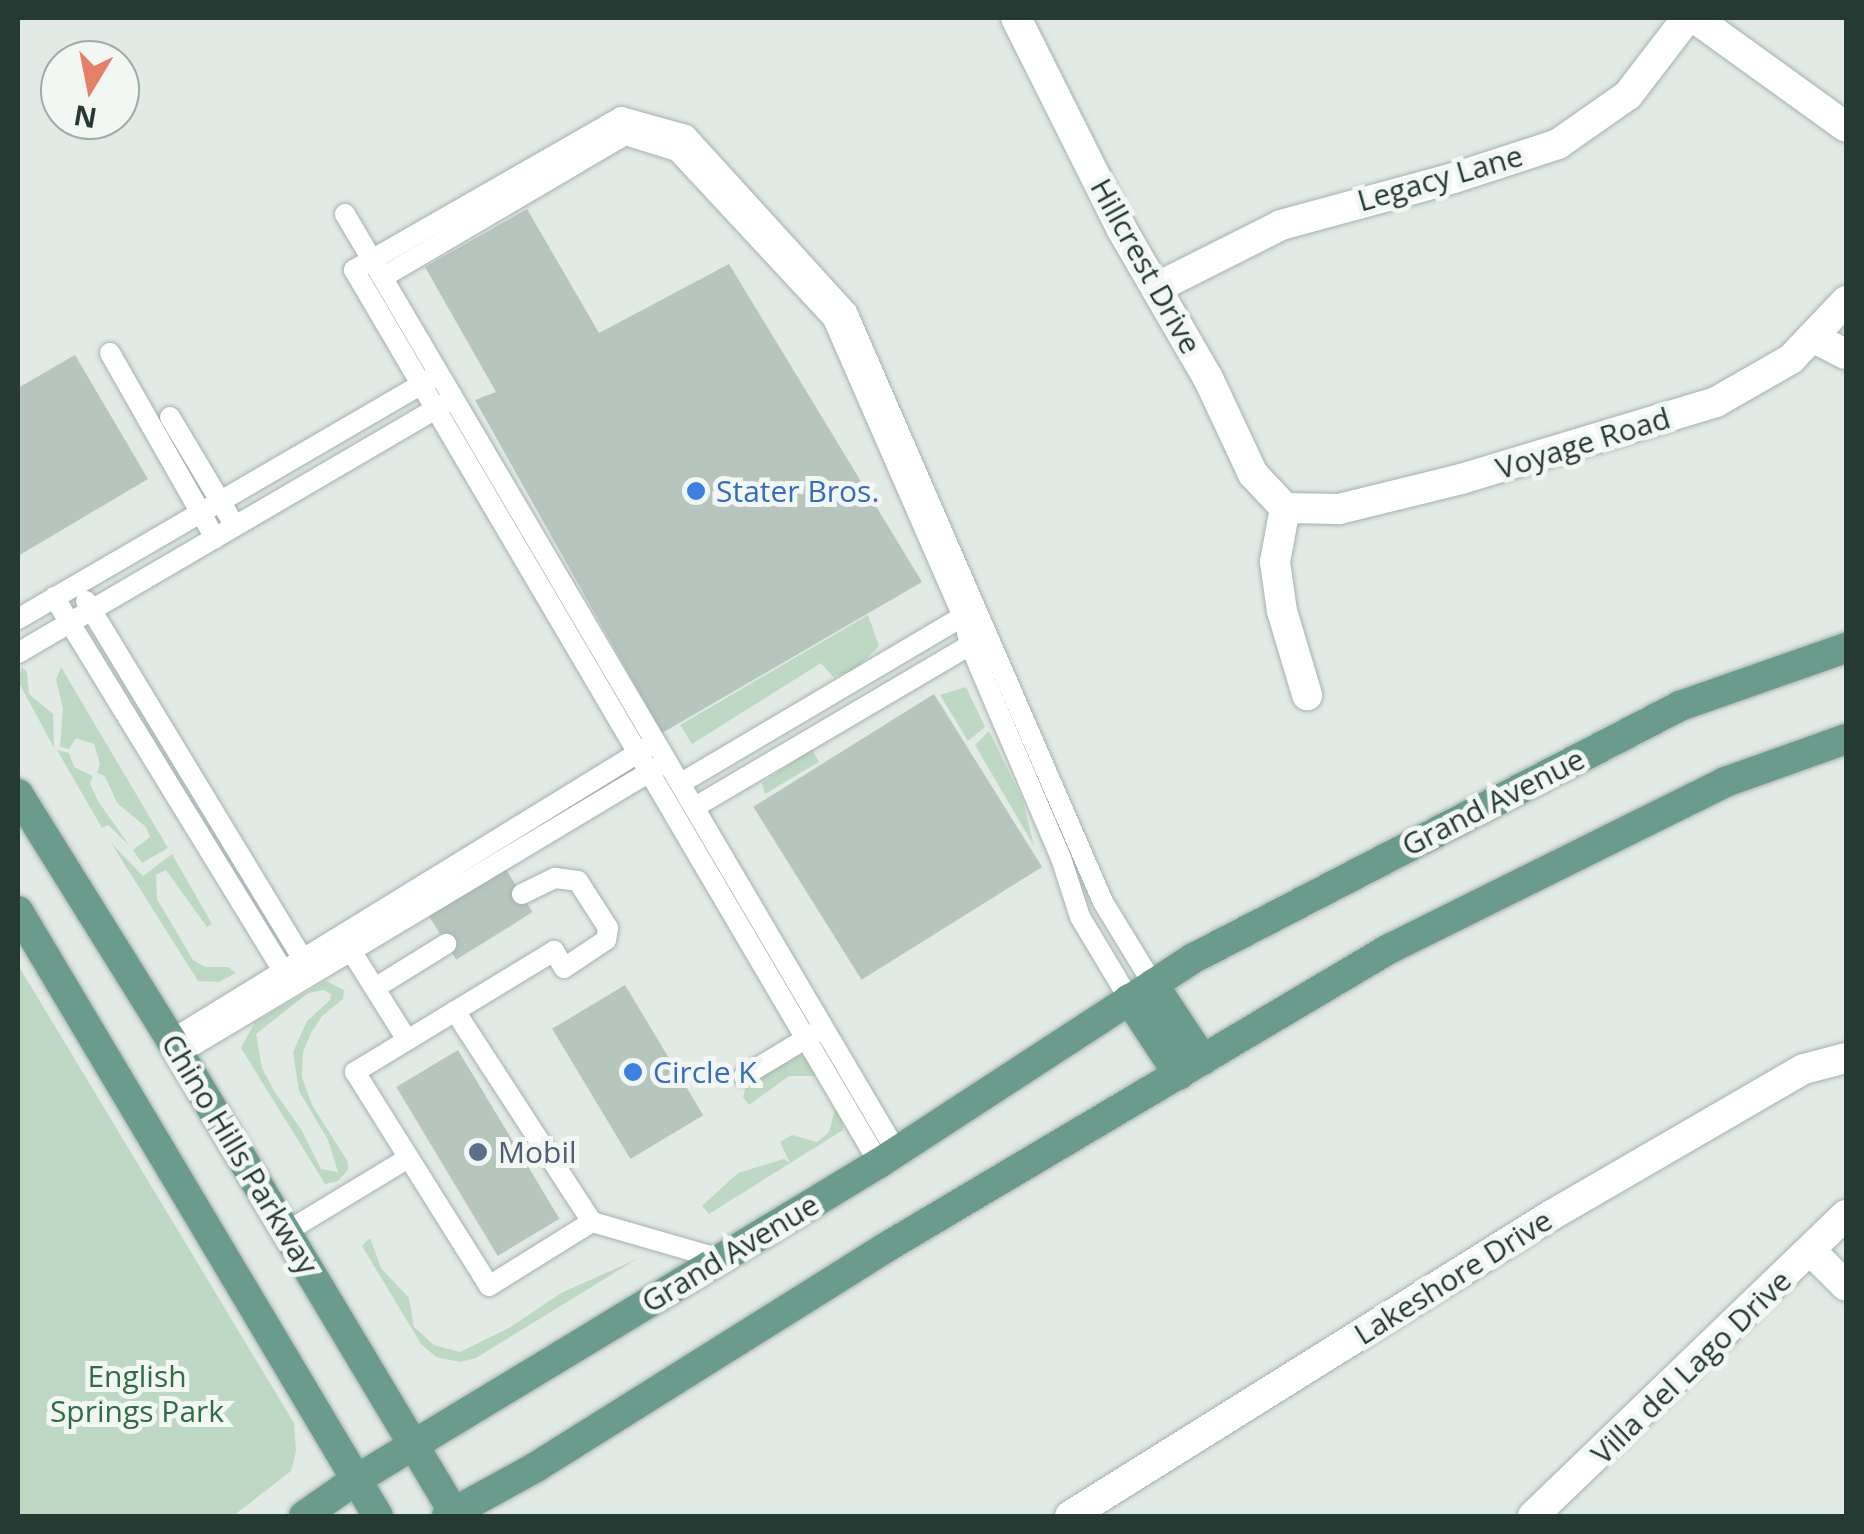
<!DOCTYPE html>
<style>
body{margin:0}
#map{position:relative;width:1864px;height:1534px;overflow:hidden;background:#e2eae6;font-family:"Open Sans",sans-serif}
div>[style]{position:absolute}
.green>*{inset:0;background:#bdd9c3}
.building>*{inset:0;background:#b7c5bf;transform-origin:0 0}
.roads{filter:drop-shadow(0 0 2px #a5b2ad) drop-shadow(0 0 2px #a5b2ad)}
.service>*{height:20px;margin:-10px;padding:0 10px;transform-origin:10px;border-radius:10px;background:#fff}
.minor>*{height:30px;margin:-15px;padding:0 15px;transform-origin:15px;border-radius:15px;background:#fff}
.primary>*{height:30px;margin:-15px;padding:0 15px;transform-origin:15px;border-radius:15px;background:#6b9b8d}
.dots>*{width:28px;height:28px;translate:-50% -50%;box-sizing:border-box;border:5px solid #f2f7f4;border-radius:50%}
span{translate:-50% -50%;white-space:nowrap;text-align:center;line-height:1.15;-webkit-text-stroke:10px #f2f7f4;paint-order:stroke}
.street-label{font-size:30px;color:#243a33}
.shop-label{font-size:30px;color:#366cbe}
.left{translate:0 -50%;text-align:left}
.service-label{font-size:30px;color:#4e5e75}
.park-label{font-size:30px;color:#326c46}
.frame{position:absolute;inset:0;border:20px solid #243a33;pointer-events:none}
.north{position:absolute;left:40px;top:40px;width:100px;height:100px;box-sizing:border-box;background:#f2f7f4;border:2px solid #a0aba7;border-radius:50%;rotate:190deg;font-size:28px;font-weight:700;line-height:40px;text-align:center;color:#243a33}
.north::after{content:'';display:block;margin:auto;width:35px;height:45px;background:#e38067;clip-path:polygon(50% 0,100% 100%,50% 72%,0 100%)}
</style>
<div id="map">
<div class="green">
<i style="clip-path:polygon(868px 615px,879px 646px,855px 670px,833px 677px,821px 663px,692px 744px,680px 725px)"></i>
<i style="clip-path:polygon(22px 667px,27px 672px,29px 694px,53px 714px,54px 748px,18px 681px)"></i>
<i style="clip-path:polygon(61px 667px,168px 848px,142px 863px,133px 850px,150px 837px,146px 827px,117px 803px,105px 776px,97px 773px,100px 764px,94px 744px,76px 738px,69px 749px,60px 747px,63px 708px,56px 680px)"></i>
<i style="clip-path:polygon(966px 687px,985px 727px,968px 741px,940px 695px)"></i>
<i style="clip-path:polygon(989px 731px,1023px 801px,1034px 846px,975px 745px)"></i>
<i style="clip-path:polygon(812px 749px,819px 762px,765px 794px,762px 783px)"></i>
<i style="clip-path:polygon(57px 750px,69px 753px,74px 767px,93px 776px,90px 784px,98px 801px,129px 845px,108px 825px,102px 828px)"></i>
<i style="clip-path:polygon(111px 843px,143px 876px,172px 854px,212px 924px,207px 927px,166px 870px,156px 875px,157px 899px,193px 960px,205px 967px,228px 967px,236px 973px,219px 982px,198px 981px)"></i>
<i style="clip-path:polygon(18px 965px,294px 1423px,296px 1451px,291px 1471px,233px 1516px,18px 1516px)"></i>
<i style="clip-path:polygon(evenodd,326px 981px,344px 990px,343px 999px,322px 1016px,311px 1033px,303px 1052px,302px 1077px,312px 1105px,348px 1162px,348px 1170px,338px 1181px,325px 1184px,241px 1048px,255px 1022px,326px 981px,323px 990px,331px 994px,330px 1000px,307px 1021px,293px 1052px,299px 1091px,328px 1140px,338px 1172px,321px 1169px,301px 1129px,274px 1091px,262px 1068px,256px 1034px,308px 993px,323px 990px)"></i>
<i style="clip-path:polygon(799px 1055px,812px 1062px,821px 1076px,789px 1076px,749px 1105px,743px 1097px,747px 1083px)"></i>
<i style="clip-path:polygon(839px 1094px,843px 1130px,709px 1214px,702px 1206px,738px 1173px,784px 1159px,790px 1163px,780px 1142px,792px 1135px,817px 1142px,829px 1132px)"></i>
<i style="clip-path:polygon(370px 1238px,381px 1268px,409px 1298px,414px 1327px,434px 1345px,460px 1352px,509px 1328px,561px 1293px,637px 1259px,476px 1358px,460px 1362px,436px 1357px,421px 1344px,362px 1246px)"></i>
</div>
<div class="building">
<i style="clip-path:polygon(527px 209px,599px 333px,729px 264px,922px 582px,662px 733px,475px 400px,496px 392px,425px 267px)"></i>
<i style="clip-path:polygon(75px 355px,148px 479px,18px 556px,18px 388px)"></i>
<i style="left:934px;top:694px;width:204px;height:213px;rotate:58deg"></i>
<i style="left:505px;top:868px;width:52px;height:90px;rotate:58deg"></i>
<i style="left:625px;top:985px;width:152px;height:85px;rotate:59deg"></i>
<i style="left:458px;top:1050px;width:197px;height:72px;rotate:59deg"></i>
</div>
<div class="roads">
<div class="service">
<i style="left:345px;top:214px;width:1087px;rotate:59.54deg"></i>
<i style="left:383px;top:277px;width:281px;rotate:-30.4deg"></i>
<i style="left:625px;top:135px;width:54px;rotate:17.1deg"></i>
<i style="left:677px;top:151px;width:229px;rotate:47.1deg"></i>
<i style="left:833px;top:319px;width:324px;rotate:66.4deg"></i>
<i style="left:963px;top:616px;width:30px;rotate:76deg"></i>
<i style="left:970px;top:645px;width:232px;rotate:66.9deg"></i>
<i style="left:1061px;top:858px;width:62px;rotate:72.1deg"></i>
<i style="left:1080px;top:917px;width:96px;rotate:59.1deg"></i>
<i style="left:110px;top:353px;width:213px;rotate:60.4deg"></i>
<i style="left:170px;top:417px;width:127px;rotate:59.2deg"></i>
<i style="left:54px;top:597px;width:439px;rotate:58.5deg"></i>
<i style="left:86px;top:601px;width:419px;rotate:58.8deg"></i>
<i style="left:18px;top:619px;width:478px;rotate:-30.2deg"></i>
<i style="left:18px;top:653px;width:495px;rotate:-30.3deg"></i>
<i style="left:681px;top:783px;width:328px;rotate:-30.6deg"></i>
<i style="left:695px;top:807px;width:319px;rotate:-30.5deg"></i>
<i style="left:522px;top:894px;width:37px;rotate:-26deg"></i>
<i style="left:555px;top:878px;width:23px;rotate:7deg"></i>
<i style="left:578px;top:881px;width:56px;rotate:57.4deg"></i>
<i style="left:608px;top:928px;width:12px;rotate:99deg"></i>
<i style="left:606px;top:940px;width:50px;rotate:146.3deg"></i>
<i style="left:564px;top:968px;width:20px;rotate:-120deg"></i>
<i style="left:554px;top:951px;width:233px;rotate:148.7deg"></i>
<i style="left:355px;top:1072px;width:252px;rotate:57.9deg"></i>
<i style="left:489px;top:1286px;width:121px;rotate:-31.9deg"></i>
<i style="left:345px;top:941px;width:117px;rotate:57.9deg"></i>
<i style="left:375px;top:988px;width:84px;rotate:-31.8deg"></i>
<i style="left:455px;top:1011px;width:252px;rotate:57deg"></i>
<i style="left:592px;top:1222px;width:133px;rotate:16.1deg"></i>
<i style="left:171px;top:1040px;width:558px;rotate:-31.58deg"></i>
<i style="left:179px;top:1054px;width:558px;rotate:-30.93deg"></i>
<i style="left:744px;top:1076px;width:83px;rotate:-31.2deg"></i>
<i style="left:879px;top:1163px;width:1036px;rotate:-120.45deg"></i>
<i style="left:354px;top:270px;width:308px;rotate:-29.8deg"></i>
<i style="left:621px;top:117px;width:67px;rotate:15.5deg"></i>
<i style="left:686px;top:135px;width:239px;rotate:47.7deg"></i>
<i style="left:847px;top:312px;width:643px;rotate:66.54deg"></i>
<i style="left:1103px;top:902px;width:96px;rotate:58.6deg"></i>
<i style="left:286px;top:1232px;width:143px;rotate:-31.2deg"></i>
</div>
<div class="minor">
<i style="left:1016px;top:18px;width:235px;rotate:63.4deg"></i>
<i style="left:1121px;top:228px;width:173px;rotate:59.9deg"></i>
<i style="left:1208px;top:378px;width:106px;rotate:64.9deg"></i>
<i style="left:1253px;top:474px;width:47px;rotate:46.7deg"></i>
<i style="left:1695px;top:18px;width:186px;rotate:35.8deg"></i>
<i style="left:1156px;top:288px;width:140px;rotate:-26.7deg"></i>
<i style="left:1281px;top:225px;width:179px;rotate:-15.2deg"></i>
<i style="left:1454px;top:178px;width:109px;rotate:-18.1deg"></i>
<i style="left:1558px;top:144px;width:85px;rotate:-35deg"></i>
<i style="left:1628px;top:95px;width:97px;rotate:-52.5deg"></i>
<i style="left:1812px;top:337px;width:38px;rotate:27deg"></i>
<i style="left:1285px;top:508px;width:54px;rotate:1.1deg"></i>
<i style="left:1339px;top:509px;width:126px;rotate:-13.8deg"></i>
<i style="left:1461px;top:479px;width:266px;rotate:-16.8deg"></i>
<i style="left:1716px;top:402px;width:86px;rotate:-29.8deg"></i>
<i style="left:1791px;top:359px;width:80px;rotate:-46.5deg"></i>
<i style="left:1285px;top:508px;width:55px;rotate:100.5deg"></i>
<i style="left:1275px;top:562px;width:49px;rotate:81.9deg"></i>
<i style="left:1282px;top:611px;width:88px;rotate:73.4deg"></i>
<i style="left:1811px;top:1251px;width:49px;rotate:45deg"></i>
<i style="left:1070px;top:1516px;width:566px;rotate:-32.01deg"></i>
<i style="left:1550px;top:1216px;width:293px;rotate:-30.1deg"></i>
<i style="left:1804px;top:1069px;width:43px;rotate:-14.7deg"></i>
<i style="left:1533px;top:1516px;width:434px;rotate:-43.9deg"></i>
</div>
<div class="primary">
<i style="left:18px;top:794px;width:290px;rotate:58.1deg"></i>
<i style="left:171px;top:1040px;width:555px;rotate:59.09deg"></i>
<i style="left:18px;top:911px;width:704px;rotate:59.25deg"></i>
<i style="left:1153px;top:984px;width:91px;rotate:56.7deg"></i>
<i style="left:1129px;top:999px;width:91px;rotate:56.7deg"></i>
<i style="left:304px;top:1516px;width:61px;rotate:-35deg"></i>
<i style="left:354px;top:1481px;width:614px;rotate:-31.2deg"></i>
<i style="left:879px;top:1163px;width:374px;rotate:-33.1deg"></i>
<i style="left:1192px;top:959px;width:550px;rotate:-27.4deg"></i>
<i style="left:1680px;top:706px;width:176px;rotate:-19.3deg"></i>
<i style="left:447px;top:1516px;width:102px;rotate:-28.8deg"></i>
<i style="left:536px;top:1467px;width:412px;rotate:-32.1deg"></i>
<i style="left:885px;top:1248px;width:584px;rotate:-30.69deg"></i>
<i style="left:1387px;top:950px;width:377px;rotate:-26.4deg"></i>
<i style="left:1725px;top:782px;width:128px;rotate:-19.6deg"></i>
</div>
</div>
<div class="dots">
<i style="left:696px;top:491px;background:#3f7fe0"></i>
<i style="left:633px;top:1072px;background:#3f7fe0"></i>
<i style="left:478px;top:1152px;background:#5c6f8a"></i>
</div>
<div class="street-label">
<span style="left:1440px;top:178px;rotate:-16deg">Legacy Lane</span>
<span style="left:1146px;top:266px;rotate:61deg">Hillcrest Drive</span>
<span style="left:1583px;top:443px;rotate:-17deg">Voyage Road</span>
<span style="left:1493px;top:802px;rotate:-27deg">Grand Avenue</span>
<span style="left:240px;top:1154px;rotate:59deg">Chino Hills Parkway</span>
<span style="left:730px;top:1253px;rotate:-31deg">Grand Avenue</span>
<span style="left:1453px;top:1277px;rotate:-32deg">Lakeshore Drive</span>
<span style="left:1691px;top:1367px;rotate:-44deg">Villa del Lago Drive</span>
</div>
<div class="shop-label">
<span class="left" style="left:716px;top:491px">Stater Bros.</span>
<span class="left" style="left:653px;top:1072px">Circle K</span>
</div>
<div class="service-label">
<span class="left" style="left:498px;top:1152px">Mobil</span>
</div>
<div class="park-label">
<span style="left:137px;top:1393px">English<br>Springs Park</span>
</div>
<div class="frame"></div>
<div class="north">N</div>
</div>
